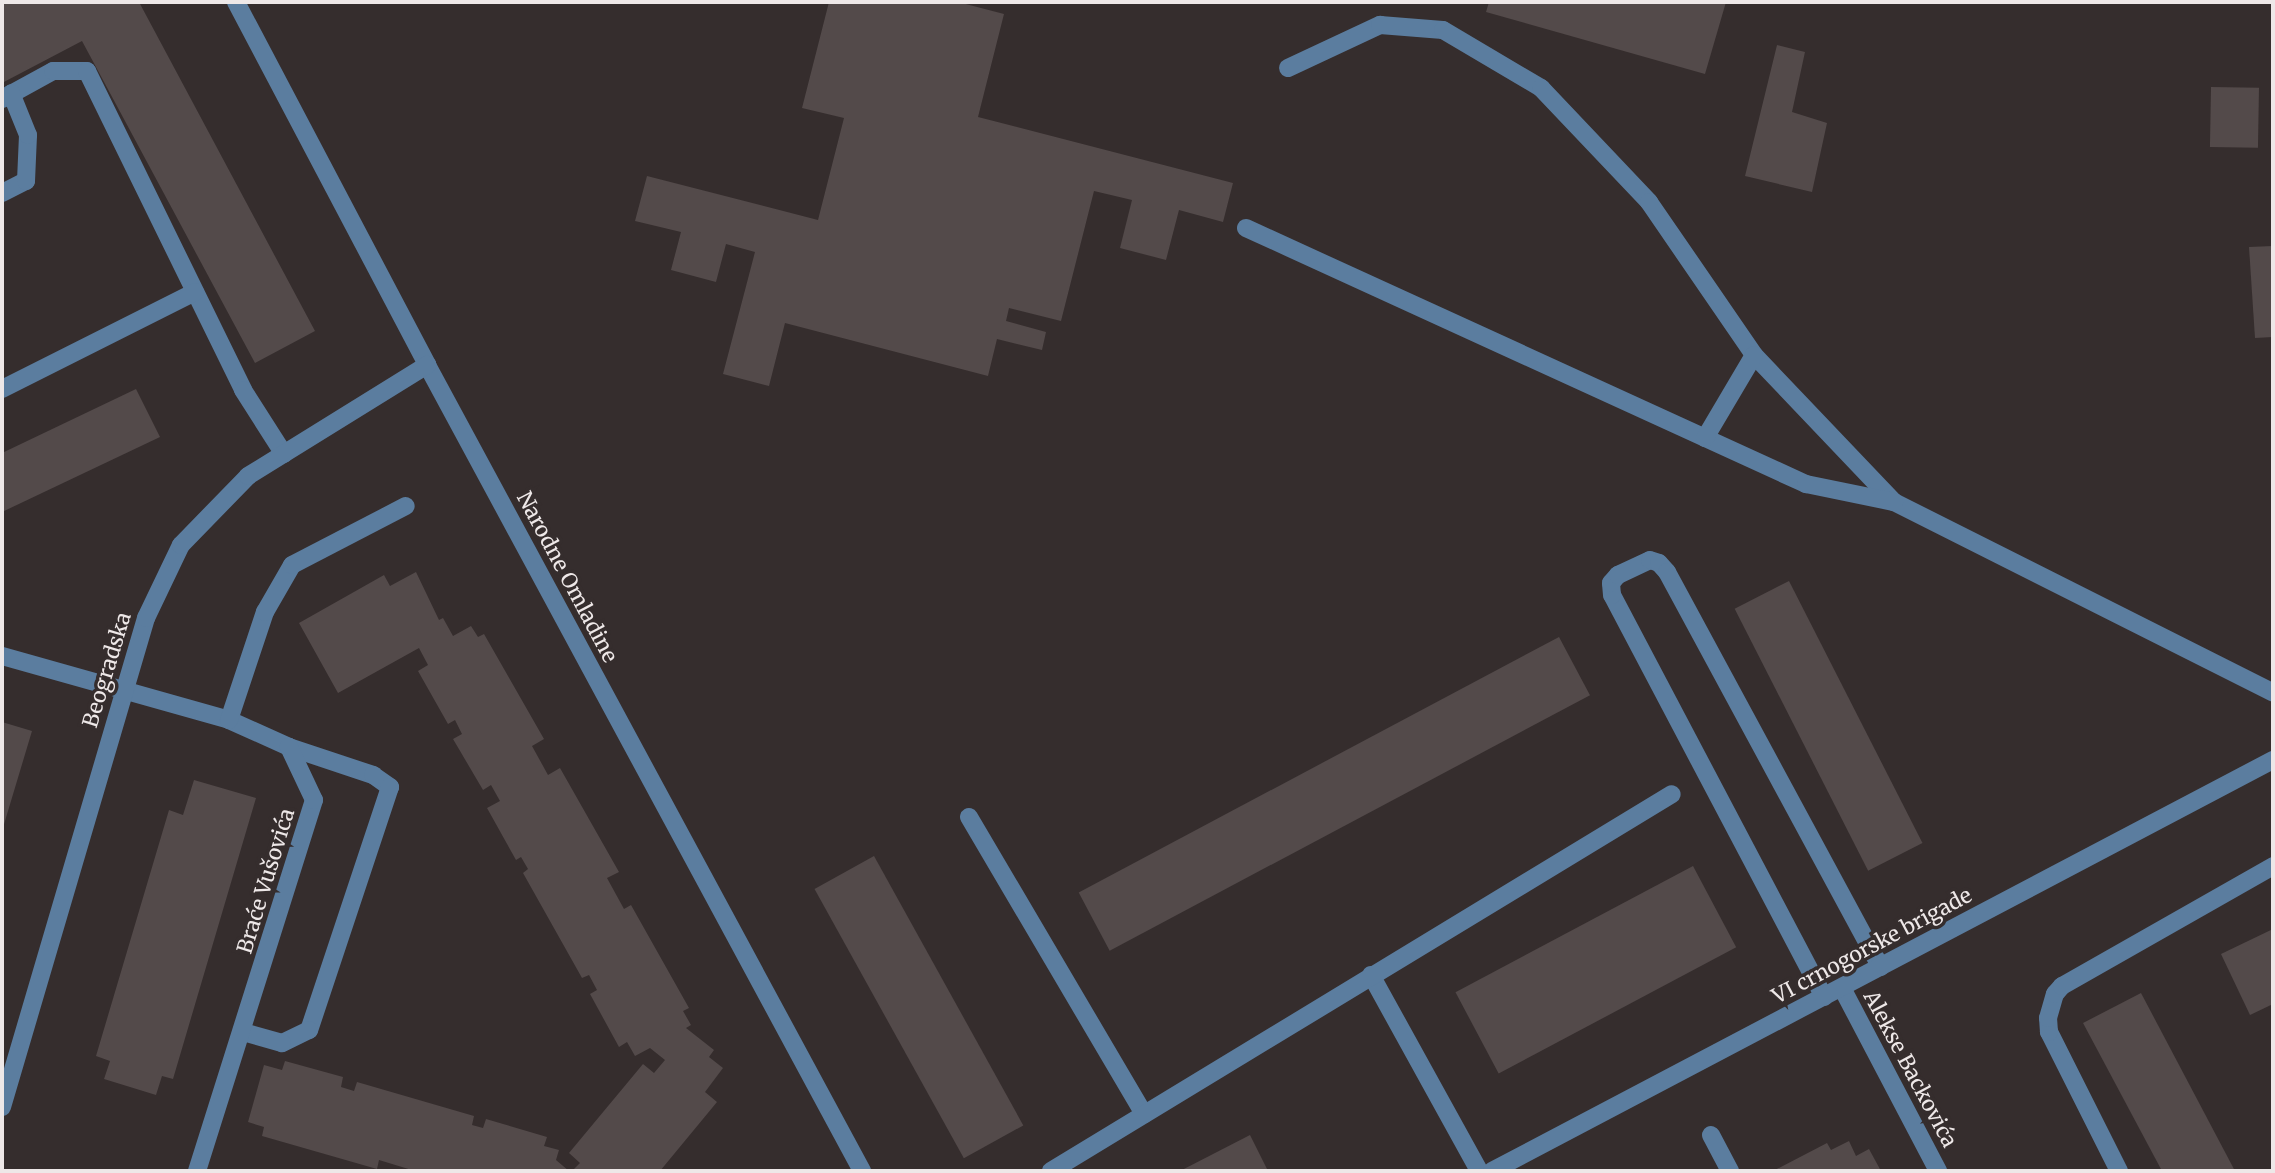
<!DOCTYPE html>
<meta charset="utf-8">
<style>
body{margin:0}
#map{position:relative;width:2275px;height:1173px;overflow:hidden;background:#352d2d;font-family:Merriweather,serif}
div>[style]{position:absolute}
.building>*{inset:0;background:#534a4a;transform-origin:0 0}
.minor>*{height:18px;margin:-9px;padding:0 9px;transform-origin:9px;border-radius:9px;background:#5b7d9f}
span{translate:-50% -50%;white-space:nowrap;text-align:center;line-height:1.15;-webkit-text-stroke:7px #352d2d;paint-order:stroke}
.street-label{font-size:21px;color:#eee8e8}
.frame{position:absolute;inset:0;border:4px solid #eee8e8;pointer-events:none}
</style>
<div id="map">
<div class="building">
<i style="clip-path:polygon(8px 2px,139px 2px,315px 331px,255px 363px,82px 41px,2px 83px,2px 5px)"></i>
<i style="clip-path:polygon(829px 2px,958px 2px,1004px 14px,978px 117px,1233px 183px,1223px 222px,1179px 210px,1166px 260px,1120px 248px,1132px 200px,1094px 191px,1061px 321px,1009px 308px,1006px 321px,1046px 332px,1042px 350px,997px 339px,988px 376px,785px 323px,769px 386px,723px 374px,755px 252px,726px 244px,716px 282px,671px 270px,681px 232px,635px 221px,647px 176px,818px 220px,844px 118px,802px 108px)"></i>
<i style="clip-path:polygon(1489px 2px,1726px 2px,1705px 74px,1486px 12px)"></i>
<i style="clip-path:polygon(1777px 45px,1805px 52px,1792px 112px,1827px 123px,1812px 192px,1745px 176px)"></i>
<i style="left:2211px;top:87px;width:48px;height:60px;rotate:1deg"></i>
<i style="clip-path:polygon(2273px 246px,2273px 337px,2255px 338px,2249px 247px)"></i>
<i style="clip-path:polygon(136px 389px,160px 437px,2px 512px,2px 453px)"></i>
<i style="clip-path:polygon(416px 572px,439px 620px,443px 618px,453px 636px,471px 626px,478px 637px,484px 634px,544px 739px,532px 746px,548px 775px,560px 768px,619px 872px,607px 878px,624px 909px,631px 905px,689px 1008px,683px 1011px,691px 1025px,686px 1028px,714px 1050px,709px 1057px,723px 1068px,705px 1092px,717px 1102px,660px 1171px,572px 1171px,580px 1163px,569px 1153px,643px 1064px,654px 1073px,665px 1060px,650px 1048px,635px 1056px,627px 1042px,619px 1047px,590px 994px,597px 990px,589px 975px,582px 978px,523px 873px,528px 869px,521px 857px,516px 860px,487px 808px,500px 801px,491px 785px,483px 790px,453px 739px,462px 734px,455px 720px,448px 724px,418px 671px,428px 665px,419px 648px,338px 693px,299px 623px,384px 575px,390px 586px)"></i>
<i style="left:1789px;top:581px;width:294px;height:61px;rotate:63deg"></i>
<i style="left:1559px;top:637px;width:66px;height:544px;rotate:62deg"></i>
<i style="clip-path:polygon(2px 722px,32px 731px,2px 831px)"></i>
<i style="clip-path:polygon(194px 780px,256px 798px,173px 1079px,162px 1076px,156px 1095px,104px 1079px,110px 1061px,96px 1056px,169px 810px,183px 815px)"></i>
<i style="left:874px;top:856px;width:308px;height:68px;rotate:61deg"></i>
<i style="left:1693px;top:866px;width:92px;height:269px;rotate:62deg"></i>
<i style="clip-path:polygon(2273px 929px,2273px 1004px,2250px 1015px,2221px 954px)"></i>
<i style="clip-path:polygon(2141px 993px,2235px 1171px,2162px 1171px,2083px 1023px)"></i>
<i style="clip-path:polygon(285px 1061px,343px 1077px,341px 1087px,354px 1091px,357px 1082px,474px 1116px,472px 1125px,483px 1128px,486px 1119px,547px 1137px,544px 1146px,559px 1150px,556px 1160px,569px 1171px,415px 1171px,379px 1160px,377px 1169px,262px 1136px,264px 1127px,248px 1122px,264px 1065px,282px 1070px)"></i>
<i style="clip-path:polygon(1250px 1135px,1268px 1171px,1180px 1171px)"></i>
<i style="clip-path:polygon(1849px 1141px,1856px 1156px,1869px 1149px,1881px 1171px,1773px 1171px,1827px 1143px,1831px 1150px)"></i>
</div>
<div class="minor">
<i style="left:236px;top:2px;width:410px;rotate:62.2deg"></i>
<i style="left:427px;top:365px;width:916px;rotate:61.64deg"></i>
<i style="left:1288px;top:68px;width:102px;rotate:-25.1deg"></i>
<i style="left:1380px;top:25px;width:63px;rotate:4.5deg"></i>
<i style="left:1443px;top:30px;width:114px;rotate:30.6deg"></i>
<i style="left:1541px;top:88px;width:157px;rotate:46.5deg"></i>
<i style="left:1649px;top:202px;width:186px;rotate:55.5deg"></i>
<i style="left:1754px;top:355px;width:203px;rotate:46.4deg"></i>
<i style="left:1894px;top:502px;width:424px;rotate:26.7deg"></i>
<i style="left:2px;top:99px;width:58px;rotate:-28.8deg"></i>
<i style="left:53px;top:71px;width:34px"></i>
<i style="left:87px;top:71px;width:355px;rotate:63.9deg"></i>
<i style="left:243px;top:390px;width:76px;rotate:57.4deg"></i>
<i style="left:2px;top:193px;width:27px;rotate:-27deg"></i>
<i style="left:26px;top:181px;width:46px;rotate:-87.5deg"></i>
<i style="left:28px;top:135px;width:45px;rotate:-112deg"></i>
<i style="left:1246px;top:228px;width:616px;rotate:24.57deg"></i>
<i style="left:1806px;top:484px;width:90px;rotate:11.6deg"></i>
<i style="left:2px;top:389px;width:216px;rotate:-26.7deg"></i>
<i style="left:1705px;top:438px;width:96px;rotate:-59.4deg"></i>
<i style="left:2px;top:656px;width:236px;rotate:15.7deg"></i>
<i style="left:229px;top:720px;width:66px;rotate:24.2deg"></i>
<i style="left:289px;top:747px;width:89px;rotate:18.4deg"></i>
<i style="left:373px;top:775px;width:21px;rotate:35deg"></i>
<i style="left:390px;top:787px;width:256px;rotate:108.4deg"></i>
<i style="left:309px;top:1030px;width:30px;rotate:154deg"></i>
<i style="left:282px;top:1043px;width:41px;rotate:-164.2deg"></i>
<i style="left:229px;top:720px;width:114px;rotate:-71.6deg"></i>
<i style="left:265px;top:612px;width:54px;rotate:-60.1deg"></i>
<i style="left:292px;top:565px;width:128px;rotate:-27.4deg"></i>
<i style="left:969px;top:817px;width:345px;rotate:59.5deg"></i>
<i style="left:1371px;top:975px;width:224px;rotate:61.1deg"></i>
<i style="left:1842px;top:988px;width:207px;rotate:62.3deg"></i>
<i style="left:1824px;top:997px;width:454px;rotate:-117.8deg"></i>
<i style="left:1612px;top:595px;width:12px;rotate:-95deg"></i>
<i style="left:1611px;top:583px;width:11px;rotate:-49deg"></i>
<i style="left:1618px;top:575px;width:35px;rotate:-25deg"></i>
<i style="left:1650px;top:560px;width:9px;rotate:18deg"></i>
<i style="left:1659px;top:563px;width:12px;rotate:48deg"></i>
<i style="left:1667px;top:572px;width:449px;rotate:61.6deg"></i>
<i style="left:2px;top:1107px;width:510px;rotate:-73.59deg"></i>
<i style="left:146px;top:618px;width:81px;rotate:-64.4deg"></i>
<i style="left:181px;top:545px;width:96px;rotate:-45.8deg"></i>
<i style="left:248px;top:476px;width:211px;rotate:-31.8deg"></i>
<i style="left:1711px;top:1135px;width:41px;rotate:62.2deg"></i>
<i style="left:197px;top:1171px;width:389px;rotate:-72.5deg"></i>
<i style="left:314px;top:800px;width:59px;rotate:-115.3deg"></i>
<i style="left:1051px;top:1171px;width:726px;rotate:-31.26deg"></i>
<i style="left:1492px;top:1171px;width:883px;rotate:-27.76deg"></i>
<i style="left:2119px;top:1171px;width:156px;rotate:-116.7deg"></i>
<i style="left:2049px;top:1032px;width:14px;rotate:-94deg"></i>
<i style="left:2048px;top:1018px;width:25px;rotate:-74deg"></i>
<i style="left:2055px;top:994px;width:11px;rotate:-49deg"></i>
<i style="left:2062px;top:986px;width:243px;rotate:-29.6deg"></i>
</div>
<div class="street-label">
<span style="left:567px;top:577px;rotate:62deg">Narodne Omladine</span>
<span style="left:107px;top:670px;rotate:-73deg">Beogradska</span>
<span style="left:266px;top:881px;rotate:-73deg">Braće Vušovića</span>
<span style="left:1872px;top:946px;rotate:-28deg">VI crnogorske brigade</span>
<span style="left:1910px;top:1069px;rotate:62deg">Alekse Backovića</span>
</div>
<div class="frame"></div>
</div>
